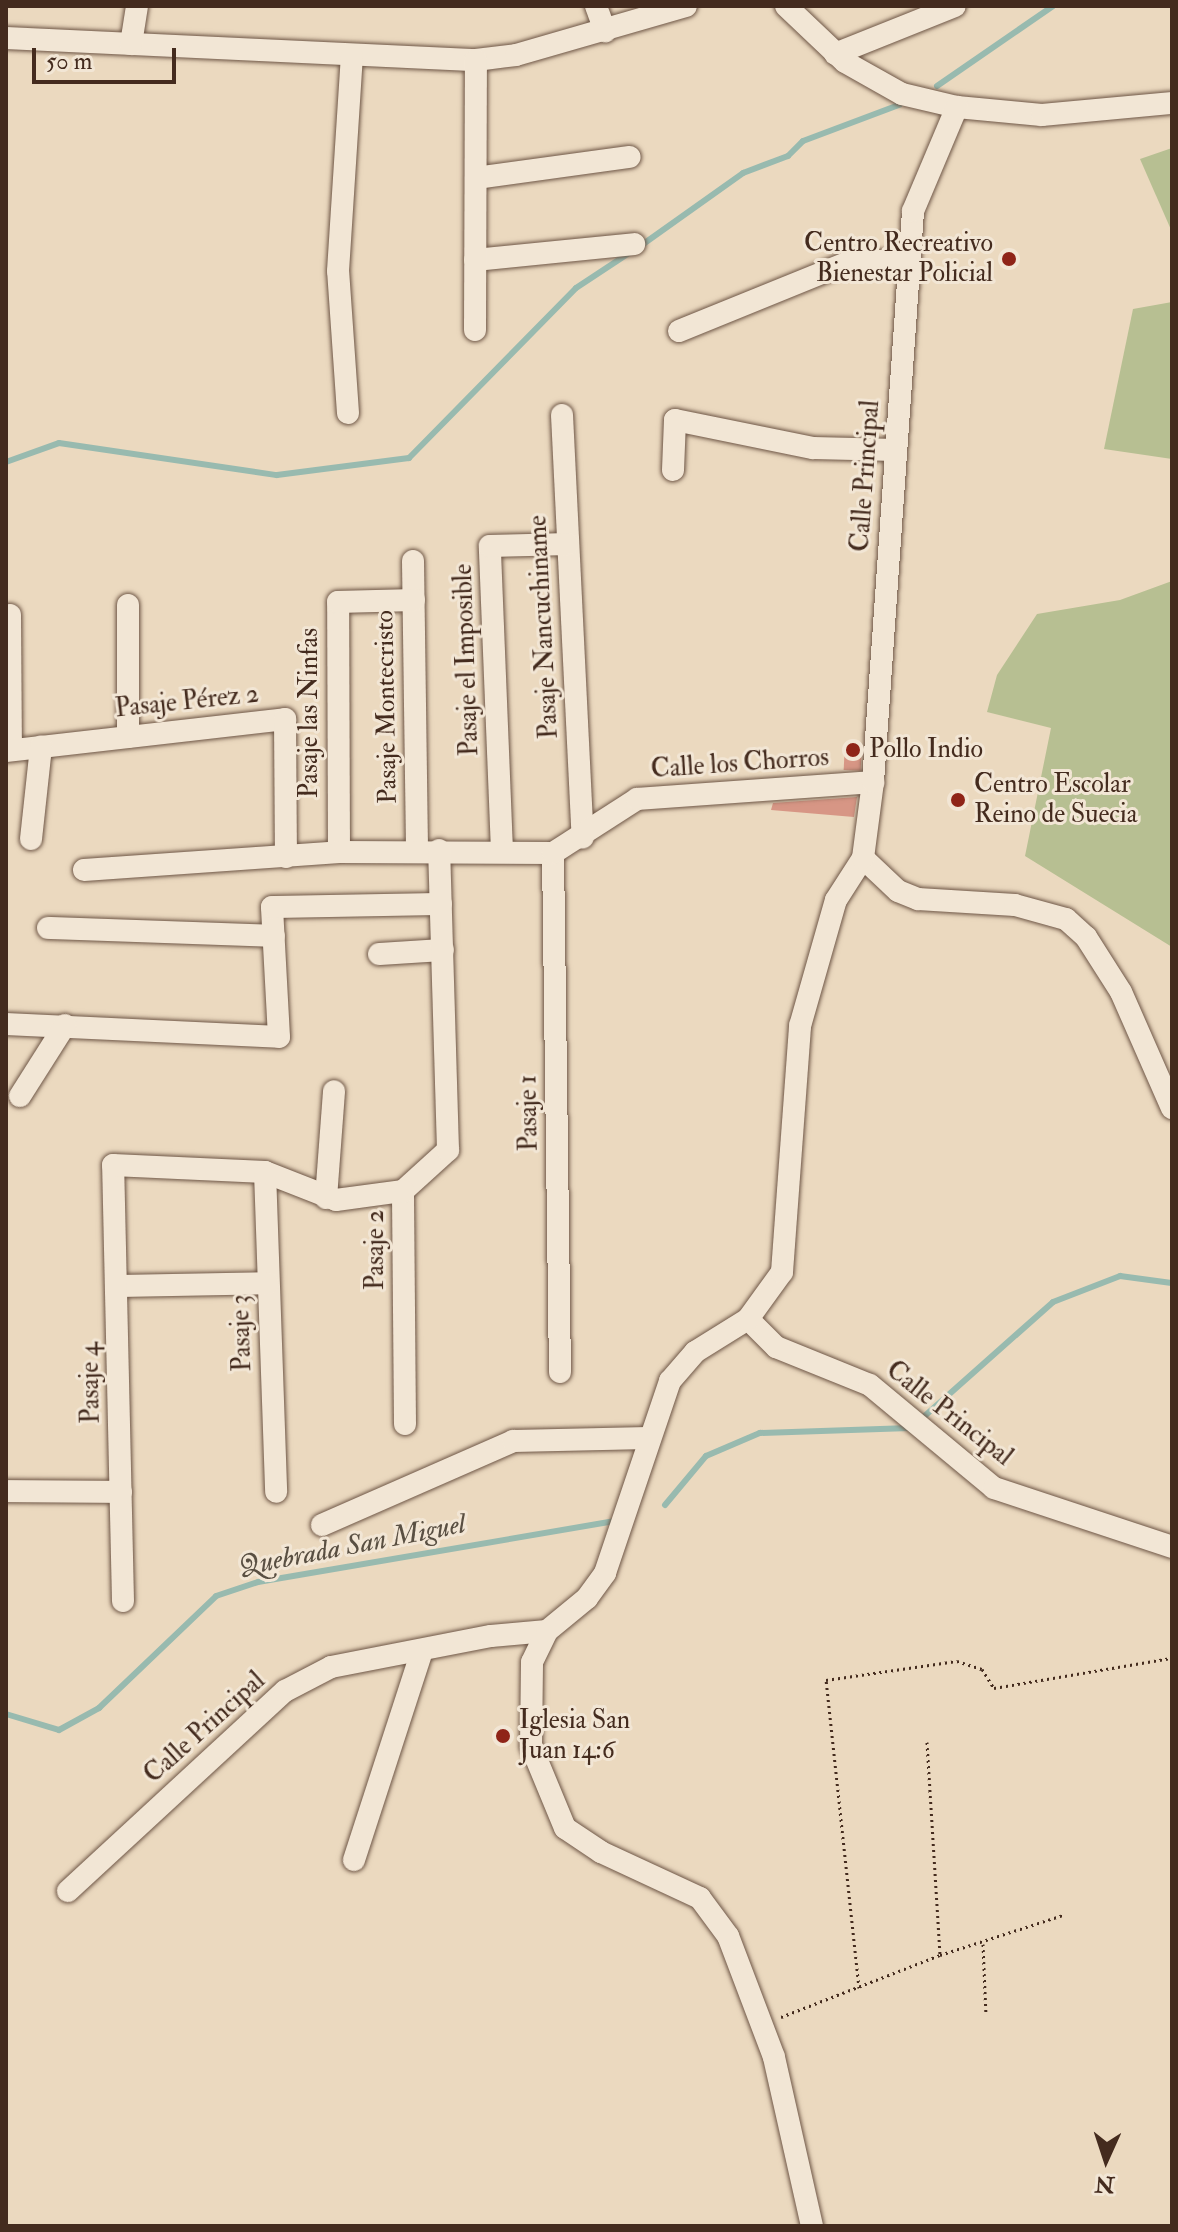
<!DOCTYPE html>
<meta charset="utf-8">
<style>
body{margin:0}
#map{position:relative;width:1178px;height:2232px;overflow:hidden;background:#ebd9bf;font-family:"IM FELL Double Pica",serif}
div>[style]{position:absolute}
.green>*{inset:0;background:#b7bf92}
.stream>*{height:6px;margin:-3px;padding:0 3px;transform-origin:3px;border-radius:3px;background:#98baaf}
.building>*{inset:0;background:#d79685;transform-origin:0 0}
.path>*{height:3px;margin-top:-1.5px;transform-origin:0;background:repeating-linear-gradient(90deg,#442b1e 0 2px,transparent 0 6px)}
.roads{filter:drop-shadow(0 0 2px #6e5646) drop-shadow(0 0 2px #6e5646)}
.minor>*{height:22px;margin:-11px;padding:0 11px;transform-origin:11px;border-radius:11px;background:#f2e6d5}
.dots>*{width:22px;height:22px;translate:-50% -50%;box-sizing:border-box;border:4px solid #f2e6d5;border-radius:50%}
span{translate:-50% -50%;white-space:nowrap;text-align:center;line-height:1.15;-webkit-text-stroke:6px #f2e6d5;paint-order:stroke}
.poi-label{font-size:26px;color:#442b1e}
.right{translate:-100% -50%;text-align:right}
.left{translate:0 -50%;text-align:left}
.street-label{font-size:26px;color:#442b1e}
.water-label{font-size:28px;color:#594f42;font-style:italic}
.frame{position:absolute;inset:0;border:8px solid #442b1e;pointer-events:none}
.north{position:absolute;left:1066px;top:2120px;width:80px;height:80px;-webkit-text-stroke:6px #f2e6d5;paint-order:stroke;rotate:183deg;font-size:22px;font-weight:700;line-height:32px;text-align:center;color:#442b1e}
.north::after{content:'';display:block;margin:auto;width:28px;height:36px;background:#442b1e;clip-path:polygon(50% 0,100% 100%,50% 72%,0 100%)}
.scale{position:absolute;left:32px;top:48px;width:144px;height:36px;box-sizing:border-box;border:4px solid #442b1e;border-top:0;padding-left:10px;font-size:24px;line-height:28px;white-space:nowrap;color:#442b1e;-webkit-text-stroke:6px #f2e6d5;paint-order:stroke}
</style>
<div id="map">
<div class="green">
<i style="clip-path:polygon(1172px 148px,1172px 232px,1140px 159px)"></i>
<i style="clip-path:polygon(1172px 302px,1172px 459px,1104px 449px,1133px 309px)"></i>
<i style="clip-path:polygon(1172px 581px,1172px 947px,1025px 856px,1051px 728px,987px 712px,997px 675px,1037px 614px,1120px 600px)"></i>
</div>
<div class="stream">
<i style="left:937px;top:86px;width:141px;rotate:-34.6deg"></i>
<i style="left:639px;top:247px;width:128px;rotate:-35.4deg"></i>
<i style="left:743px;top:173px;width:48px;rotate:-20.7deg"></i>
<i style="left:788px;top:156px;width:21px;rotate:-45deg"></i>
<i style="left:803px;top:141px;width:103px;rotate:-20.6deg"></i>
<i style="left:6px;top:462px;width:56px;rotate:-19.7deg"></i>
<i style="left:59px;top:443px;width:220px;rotate:8.4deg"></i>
<i style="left:277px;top:475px;width:133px;rotate:-7.3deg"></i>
<i style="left:409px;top:458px;width:238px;rotate:-45.5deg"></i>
<i style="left:576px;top:288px;width:64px;rotate:-33.4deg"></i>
<i style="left:919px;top:1421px;width:179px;rotate:-41.6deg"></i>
<i style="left:1053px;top:1302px;width:72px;rotate:-21.2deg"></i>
<i style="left:1120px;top:1276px;width:52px;rotate:7.7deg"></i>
<i style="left:665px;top:1505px;width:64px;rotate:-50.1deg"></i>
<i style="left:706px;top:1456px;width:59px;rotate:-23.1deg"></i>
<i style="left:760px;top:1433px;width:150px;rotate:-1.9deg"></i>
<i style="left:6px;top:1714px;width:55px;rotate:16.8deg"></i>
<i style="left:59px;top:1730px;width:46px;rotate:-28.8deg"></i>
<i style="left:99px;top:1708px;width:162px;rotate:-43.7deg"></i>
<i style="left:216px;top:1596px;width:44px;rotate:-18.4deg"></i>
<i style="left:258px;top:1582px;width:362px;rotate:-9.7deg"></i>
</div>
<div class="building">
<i style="left:845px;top:744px;width:17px;height:26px;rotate:3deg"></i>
<i style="clip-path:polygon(857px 797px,854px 817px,771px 810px,773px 803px)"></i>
</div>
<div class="path">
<i style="left:927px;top:1742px;width:213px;rotate:86.5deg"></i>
<i style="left:983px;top:1944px;width:71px;rotate:87.6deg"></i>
<i style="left:859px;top:1988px;width:310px;rotate:-96.1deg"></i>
<i style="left:826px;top:1680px;width:132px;rotate:-8.3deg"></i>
<i style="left:957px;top:1661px;width:26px;rotate:18deg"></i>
<i style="left:982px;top:1669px;width:22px;rotate:58deg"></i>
<i style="left:994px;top:1688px;width:181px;rotate:-9.6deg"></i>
<i style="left:781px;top:2017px;width:171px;rotate:-21.3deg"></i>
<i style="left:940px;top:1955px;width:129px;rotate:-18deg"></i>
</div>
<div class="roads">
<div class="minor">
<i style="left:596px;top:6px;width:27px;rotate:70deg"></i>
<i style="left:786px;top:6px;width:81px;rotate:43.5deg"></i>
<i style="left:845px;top:62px;width:65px;rotate:29.3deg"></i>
<i style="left:902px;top:94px;width:57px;rotate:13.3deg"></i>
<i style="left:957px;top:107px;width:85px;rotate:5.4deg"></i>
<i style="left:1042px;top:115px;width:131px;rotate:-5.3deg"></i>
<i style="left:6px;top:38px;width:471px;rotate:2.7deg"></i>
<i style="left:476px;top:60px;width:40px;rotate:-7.1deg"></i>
<i style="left:516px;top:55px;width:177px;rotate:-16.1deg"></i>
<i style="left:131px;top:44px;width:38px;rotate:-81deg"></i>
<i style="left:835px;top:54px;width:129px;rotate:-21.8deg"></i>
<i style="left:476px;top:178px;width:155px;rotate:-7.8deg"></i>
<i style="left:475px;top:260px;width:160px;rotate:-5.7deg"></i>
<i style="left:475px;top:330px;width:270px;rotate:-89.8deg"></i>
<i style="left:679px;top:331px;width:183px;rotate:-22.1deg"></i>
<i style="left:849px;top:262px;width:61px;rotate:-1.9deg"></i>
<i style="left:348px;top:413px;width:142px;rotate:-94deg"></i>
<i style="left:338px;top:271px;width:215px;rotate:-86.3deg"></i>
<i style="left:562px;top:415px;width:423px;rotate:87.2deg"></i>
<i style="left:673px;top:470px;width:50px;rotate:-87.7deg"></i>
<i style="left:675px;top:420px;width:141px;rotate:11.5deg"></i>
<i style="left:813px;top:448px;width:83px;rotate:1.4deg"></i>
<i style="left:413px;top:561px;width:291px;rotate:89.2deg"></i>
<i style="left:128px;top:605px;width:132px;rotate:90deg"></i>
<i style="left:10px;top:615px;width:135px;rotate:89.6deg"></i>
<i style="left:6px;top:751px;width:281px;rotate:-6.5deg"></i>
<i style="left:285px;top:719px;width:138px;rotate:89.6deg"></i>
<i style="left:31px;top:839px;width:93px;rotate:-83.8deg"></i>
<i style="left:502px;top:851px;width:305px;rotate:-92.3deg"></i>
<i style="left:490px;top:546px;width:78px;rotate:-1.5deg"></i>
<i style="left:339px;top:852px;width:250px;rotate:-90.2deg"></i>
<i style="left:338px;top:602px;width:76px;rotate:-1.5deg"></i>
<i style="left:553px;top:853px;width:519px;rotate:89.23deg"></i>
<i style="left:863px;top:858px;width:48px;rotate:43.3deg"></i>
<i style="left:898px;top:891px;width:22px;rotate:22deg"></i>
<i style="left:918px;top:899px;width:97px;rotate:3.5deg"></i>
<i style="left:1015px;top:905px;width:53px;rotate:15.4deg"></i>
<i style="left:1066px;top:919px;width:27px;rotate:42deg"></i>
<i style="left:1086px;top:937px;width:65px;rotate:57.5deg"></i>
<i style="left:1121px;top:992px;width:127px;rotate:66.3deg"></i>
<i style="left:84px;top:870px;width:256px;rotate:-4deg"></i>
<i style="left:339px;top:852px;width:214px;rotate:0.3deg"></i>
<i style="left:553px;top:853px;width:100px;rotate:-32.7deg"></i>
<i style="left:637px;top:799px;width:237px;rotate:-4.1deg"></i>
<i style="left:48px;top:928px;width:226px;rotate:2deg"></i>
<i style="left:379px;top:954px;width:64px;rotate:-3.6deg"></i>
<i style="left:6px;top:1024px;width:273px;rotate:2.7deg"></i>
<i style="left:279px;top:1037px;width:130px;rotate:-93.1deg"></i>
<i style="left:272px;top:907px;width:169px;rotate:-1deg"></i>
<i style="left:20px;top:1096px;width:84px;rotate:-57.6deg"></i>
<i style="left:265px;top:1172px;width:320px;rotate:88deg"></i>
<i style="left:326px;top:1198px;width:107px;rotate:-85.7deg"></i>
<i style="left:117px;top:1286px;width:151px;rotate:-1.1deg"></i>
<i style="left:748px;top:1319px;width:40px;rotate:45deg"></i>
<i style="left:776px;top:1347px;width:101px;rotate:22deg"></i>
<i style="left:870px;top:1385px;width:161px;rotate:39.7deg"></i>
<i style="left:994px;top:1488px;width:188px;rotate:18.3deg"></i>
<i style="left:405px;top:1424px;width:233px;rotate:-90.5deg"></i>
<i style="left:403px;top:1191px;width:61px;rotate:-42.3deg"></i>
<i style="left:448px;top:1150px;width:300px;rotate:-91.7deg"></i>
<i style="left:6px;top:1491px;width:115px;rotate:0.5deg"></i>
<i style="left:322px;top:1525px;width:209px;rotate:-23.7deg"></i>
<i style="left:513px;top:1441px;width:135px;rotate:-1.3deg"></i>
<i style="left:123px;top:1601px;width:436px;rotate:-91.3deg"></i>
<i style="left:113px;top:1165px;width:152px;rotate:2.6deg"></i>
<i style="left:265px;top:1172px;width:76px;rotate:21.5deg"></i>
<i style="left:336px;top:1200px;width:68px;rotate:-7.7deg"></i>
<i style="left:354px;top:1860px;width:220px;rotate:-72deg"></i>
<i style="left:68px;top:1891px;width:295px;rotate:-42.7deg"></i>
<i style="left:285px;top:1691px;width:52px;rotate:-27.6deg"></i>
<i style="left:331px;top:1667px;width:163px;rotate:-11deg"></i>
<i style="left:491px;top:1636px;width:56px;rotate:-5.1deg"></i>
<i style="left:812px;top:2226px;width:173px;rotate:-102.7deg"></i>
<i style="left:774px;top:2057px;width:129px;rotate:-110.8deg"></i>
<i style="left:728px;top:1936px;width:47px;rotate:-126.4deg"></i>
<i style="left:700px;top:1898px;width:109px;rotate:-155.1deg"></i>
<i style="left:601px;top:1852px;width:43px;rotate:-146.3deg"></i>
<i style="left:565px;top:1828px;width:89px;rotate:-112.5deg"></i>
<i style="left:531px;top:1746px;width:84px;rotate:-89.3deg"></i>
<i style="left:532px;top:1662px;width:34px;rotate:-64deg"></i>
<i style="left:547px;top:1631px;width:52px;rotate:-39.5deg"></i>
<i style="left:587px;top:1598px;width:31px;rotate:-54deg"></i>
<i style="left:605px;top:1573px;width:203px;rotate:-71.3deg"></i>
<i style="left:670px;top:1381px;width:38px;rotate:-49deg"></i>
<i style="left:695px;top:1352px;width:62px;rotate:-31.9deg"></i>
<i style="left:748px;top:1319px;width:58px;rotate:-54.1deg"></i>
<i style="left:782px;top:1272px;width:247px;rotate:-85.8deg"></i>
<i style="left:800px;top:1026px;width:131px;rotate:-74.1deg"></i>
<i style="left:836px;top:900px;width:50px;rotate:-57.3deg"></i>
<i style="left:863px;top:858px;width:77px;rotate:-82.5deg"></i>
<i style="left:873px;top:782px;width:572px;rotate:-85.99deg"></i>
<i style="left:913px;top:211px;width:113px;rotate:-67.1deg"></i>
</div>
</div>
<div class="dots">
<i style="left:1009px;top:259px;background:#8f2418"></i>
<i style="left:853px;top:750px;background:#8f2418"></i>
<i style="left:958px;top:800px;background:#8f2418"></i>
<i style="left:503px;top:1736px;background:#8f2418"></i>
</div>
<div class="poi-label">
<span class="right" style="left:993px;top:259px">Centro Recreativo<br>Bienestar Policial</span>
<span class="left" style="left:869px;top:750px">Pollo Indio</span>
<span class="left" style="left:974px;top:800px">Centro Escolar<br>Reino de Suecia</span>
<span class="left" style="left:519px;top:1736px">Iglesia San<br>Juan 14:6</span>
</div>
<div class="street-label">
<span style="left:866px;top:476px;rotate:-86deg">Calle Principal</span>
<span style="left:544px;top:627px;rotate:-93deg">Pasaje Nancuchiname</span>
<span style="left:467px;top:660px;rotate:-92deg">Pasaje el Imposible</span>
<span style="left:187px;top:702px;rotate:-6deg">Pasaje Pérez 2</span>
<span style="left:387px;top:707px;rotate:-91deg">Pasaje Montecristo</span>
<span style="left:310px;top:713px;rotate:-90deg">Pasaje las Ninfas</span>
<span style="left:740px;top:764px;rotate:-4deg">Calle los Chorros</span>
<span style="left:529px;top:1113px;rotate:-91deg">Pasaje 1</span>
<span style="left:376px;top:1250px;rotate:-90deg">Pasaje 2</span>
<span style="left:242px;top:1333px;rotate:-92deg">Pasaje 3</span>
<span style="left:91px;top:1383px;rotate:-91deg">Pasaje 4</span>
<span style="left:949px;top:1414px;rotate:38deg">Calle Principal</span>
<span style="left:205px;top:1728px;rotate:-42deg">Calle Principal</span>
</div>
<div class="water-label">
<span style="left:352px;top:1546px;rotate:-11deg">Quebrada San Miguel</span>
</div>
<div class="frame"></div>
<div class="north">N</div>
<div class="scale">50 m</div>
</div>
